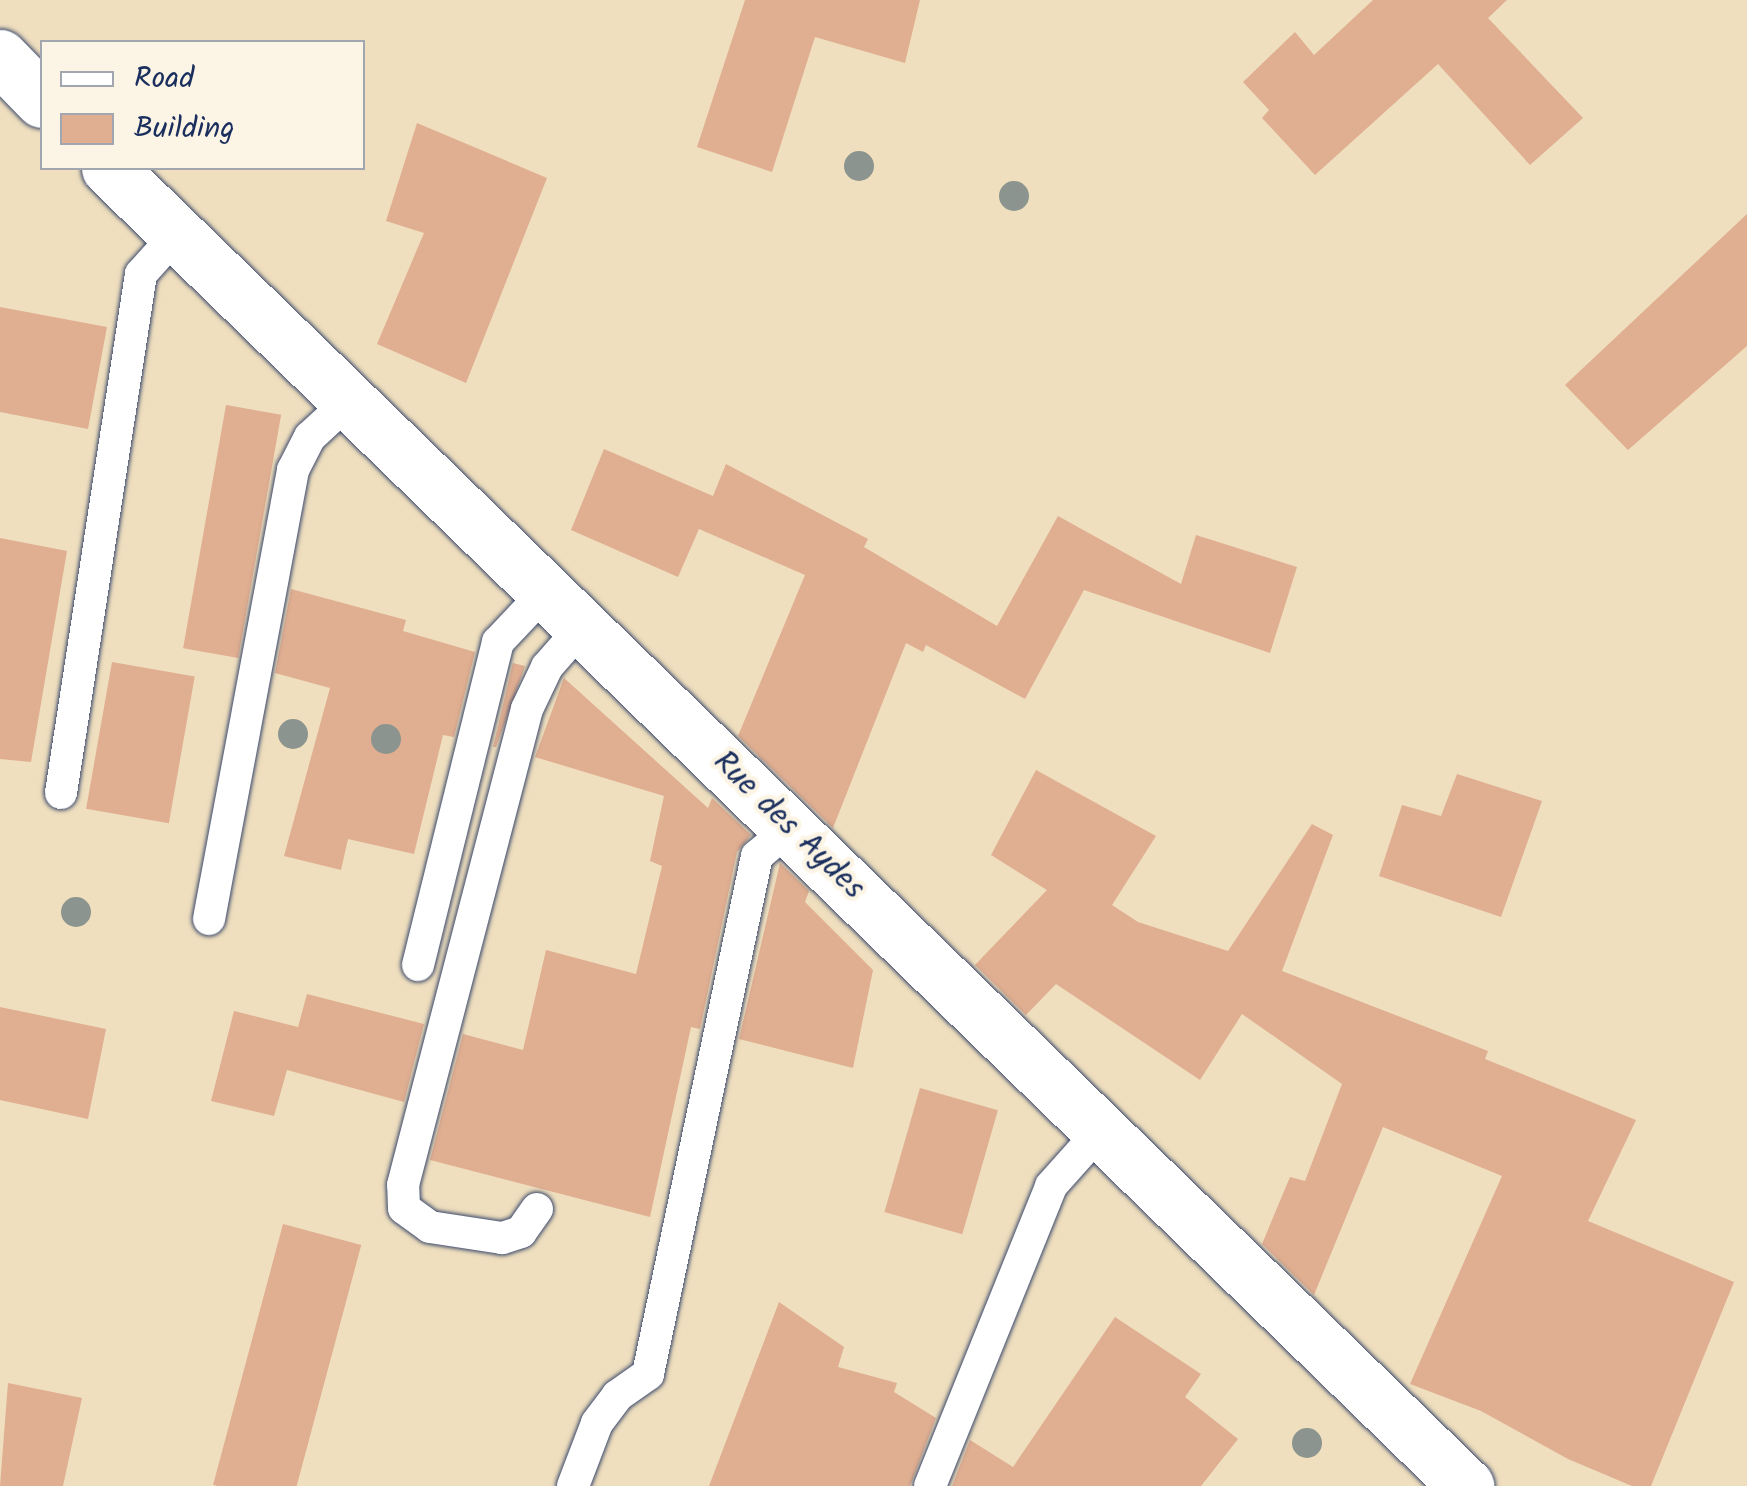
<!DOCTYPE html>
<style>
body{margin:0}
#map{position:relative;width:1747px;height:1486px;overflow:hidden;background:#efdfbe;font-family:Kalam,sans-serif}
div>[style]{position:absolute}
.building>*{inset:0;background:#e0ae91;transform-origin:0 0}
.roads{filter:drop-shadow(0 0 2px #3b496c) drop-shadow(0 0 2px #3b496c)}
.service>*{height:32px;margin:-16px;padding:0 16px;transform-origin:16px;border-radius:16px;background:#fff}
.tertiary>*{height:55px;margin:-27.5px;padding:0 27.5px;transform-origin:27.5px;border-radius:27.5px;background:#fff}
.trees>*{width:30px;height:30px;margin:-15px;border-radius:50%;background:#8b948e}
span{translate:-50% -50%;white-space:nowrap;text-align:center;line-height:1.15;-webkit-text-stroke:9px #fcf5e5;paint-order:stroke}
.street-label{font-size:32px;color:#1b2f5e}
.legend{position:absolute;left:40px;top:40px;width:325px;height:130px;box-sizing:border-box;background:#fcf5e5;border:2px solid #a2a6af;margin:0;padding:12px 18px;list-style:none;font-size:30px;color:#1b2f5e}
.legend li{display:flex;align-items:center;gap:20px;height:50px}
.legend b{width:50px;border:2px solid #a2a6af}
</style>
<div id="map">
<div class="building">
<i style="clip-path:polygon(745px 0,920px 0,905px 63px,815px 37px,772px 172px,697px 147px)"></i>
<i style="clip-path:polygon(1373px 0,1507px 0,1488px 18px,1583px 118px,1530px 165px,1438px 64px,1315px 175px,1262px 118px,1269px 110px,1243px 82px,1295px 32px,1314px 55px)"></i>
<i style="clip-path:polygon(417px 123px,547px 178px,466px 383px,377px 344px,424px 233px,386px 221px)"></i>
<i style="clip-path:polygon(1747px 214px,1747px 346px,1628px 450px,1565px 385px)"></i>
<i style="clip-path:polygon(0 307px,107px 327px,88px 429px,0 412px)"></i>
<i style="left:226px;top:405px;width:56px;height:247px;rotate:10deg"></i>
<i style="clip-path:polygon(604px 449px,713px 496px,726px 464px,868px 539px,864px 547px,997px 626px,1058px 516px,1181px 584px,1196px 535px,1297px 567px,1270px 653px,1084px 590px,1025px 699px,926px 645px,923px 652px,906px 643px,833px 828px,738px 736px,805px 575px,699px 529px,678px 577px,571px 530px)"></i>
<i style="clip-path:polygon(0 538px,67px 551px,31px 762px,0 759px)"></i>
<i style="clip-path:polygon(291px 589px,406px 620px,403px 631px,475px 652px,454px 737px,443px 735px,414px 854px,348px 839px,341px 870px,284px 856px,330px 688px,275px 673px)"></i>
<i style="left:112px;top:662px;width:84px;height:149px;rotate:10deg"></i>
<i style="clip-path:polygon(513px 663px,525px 666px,496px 747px,493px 747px)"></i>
<i style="clip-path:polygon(564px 678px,708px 808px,712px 798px,751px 835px,737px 852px,700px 1029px,691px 1027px,650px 1217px,430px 1160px,463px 1034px,523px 1050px,546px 950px,636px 974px,662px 866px,650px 861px,664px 796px,535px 757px)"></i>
<i style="clip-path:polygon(1036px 770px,1156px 836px,1112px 905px,1138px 922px,1228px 951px,1312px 824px,1333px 835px,1282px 971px,1488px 1051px,1485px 1059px,1636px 1120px,1588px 1221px,1734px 1282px,1651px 1486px,1632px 1486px,1568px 1459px,1481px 1411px,1410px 1384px,1502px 1176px,1383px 1127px,1314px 1295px,1262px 1244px,1290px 1177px,1305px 1181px,1342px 1084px,1242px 1014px,1200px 1080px,1056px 984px,1026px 1015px,975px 965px,1047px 890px,991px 855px)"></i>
<i style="clip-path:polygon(1457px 774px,1542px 801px,1501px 917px,1379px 876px,1402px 805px,1441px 816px)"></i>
<i style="clip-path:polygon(780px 863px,809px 891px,805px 902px,873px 970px,853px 1068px,739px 1039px)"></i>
<i style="clip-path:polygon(307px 994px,424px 1024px,404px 1102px,287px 1070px,274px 1116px,211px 1101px,234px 1011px,298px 1027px)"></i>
<i style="clip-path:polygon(0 1007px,106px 1029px,88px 1119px,0 1100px)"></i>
<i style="left:920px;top:1088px;width:81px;height:129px;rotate:16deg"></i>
<i style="left:283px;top:1224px;width:81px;height:270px;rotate:15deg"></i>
<i style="clip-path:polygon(779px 1302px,844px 1347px,838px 1367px,897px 1383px,894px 1392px,936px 1418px,910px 1486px,709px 1486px)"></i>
<i style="clip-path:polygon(1115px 1317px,1201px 1374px,1185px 1397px,1238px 1439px,1201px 1486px,952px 1486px,970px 1440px,1013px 1467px)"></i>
<i style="clip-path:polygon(8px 1383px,82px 1398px,63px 1486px,0 1486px)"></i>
</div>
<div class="roads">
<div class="service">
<i style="left:61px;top:793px;width:525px;rotate:-81.24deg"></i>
<i style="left:141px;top:274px;width:52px;rotate:-48.1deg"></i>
<i style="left:209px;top:919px;width:457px;rotate:-79.4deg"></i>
<i style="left:293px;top:470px;width:37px;rotate:-63deg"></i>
<i style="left:310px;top:437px;width:53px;rotate:-42.7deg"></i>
<i style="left:418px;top:965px;width:333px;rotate:-76.1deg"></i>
<i style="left:498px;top:642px;width:70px;rotate:-46.7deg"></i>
<i style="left:537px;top:1209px;width:28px;rotate:125deg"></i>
<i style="left:521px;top:1232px;width:20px;rotate:162deg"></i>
<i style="left:502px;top:1238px;width:73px;rotate:-171.3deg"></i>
<i style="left:430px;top:1227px;width:32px;rotate:-144deg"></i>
<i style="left:404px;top:1208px;width:23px;rotate:-92deg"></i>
<i style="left:403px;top:1185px;width:492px;rotate:-75.4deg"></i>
<i style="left:527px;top:709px;width:47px;rotate:-64.5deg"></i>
<i style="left:547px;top:667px;width:53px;rotate:-48.8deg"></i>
<i style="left:573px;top:1486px;width:67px;rotate:-69.1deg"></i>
<i style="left:597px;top:1423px;width:34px;rotate:-53deg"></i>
<i style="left:617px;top:1396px;width:38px;rotate:-35deg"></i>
<i style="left:648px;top:1374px;width:529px;rotate:-78.12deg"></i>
<i style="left:757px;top:856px;width:43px;rotate:-40.3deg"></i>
<i style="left:930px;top:1486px;width:323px;rotate:-68deg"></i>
<i style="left:1051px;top:1186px;width:75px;rotate:-48.2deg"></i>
</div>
<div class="tertiary">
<i style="left:0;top:57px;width:60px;rotate:45.7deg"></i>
<i style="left:109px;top:168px;width:1892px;rotate:44.16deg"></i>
</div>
</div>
<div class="trees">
<i style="left:859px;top:166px"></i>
<i style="left:1014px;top:196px"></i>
<i style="left:293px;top:734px"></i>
<i style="left:386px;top:739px"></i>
<i style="left:76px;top:912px"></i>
<i style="left:1307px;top:1443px"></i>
</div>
<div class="street-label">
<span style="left:788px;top:826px;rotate:44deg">Rue des Aydes</span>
</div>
<ul class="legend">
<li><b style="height:12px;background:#fff"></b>Road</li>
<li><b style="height:28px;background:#e0ae91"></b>Building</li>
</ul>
</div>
